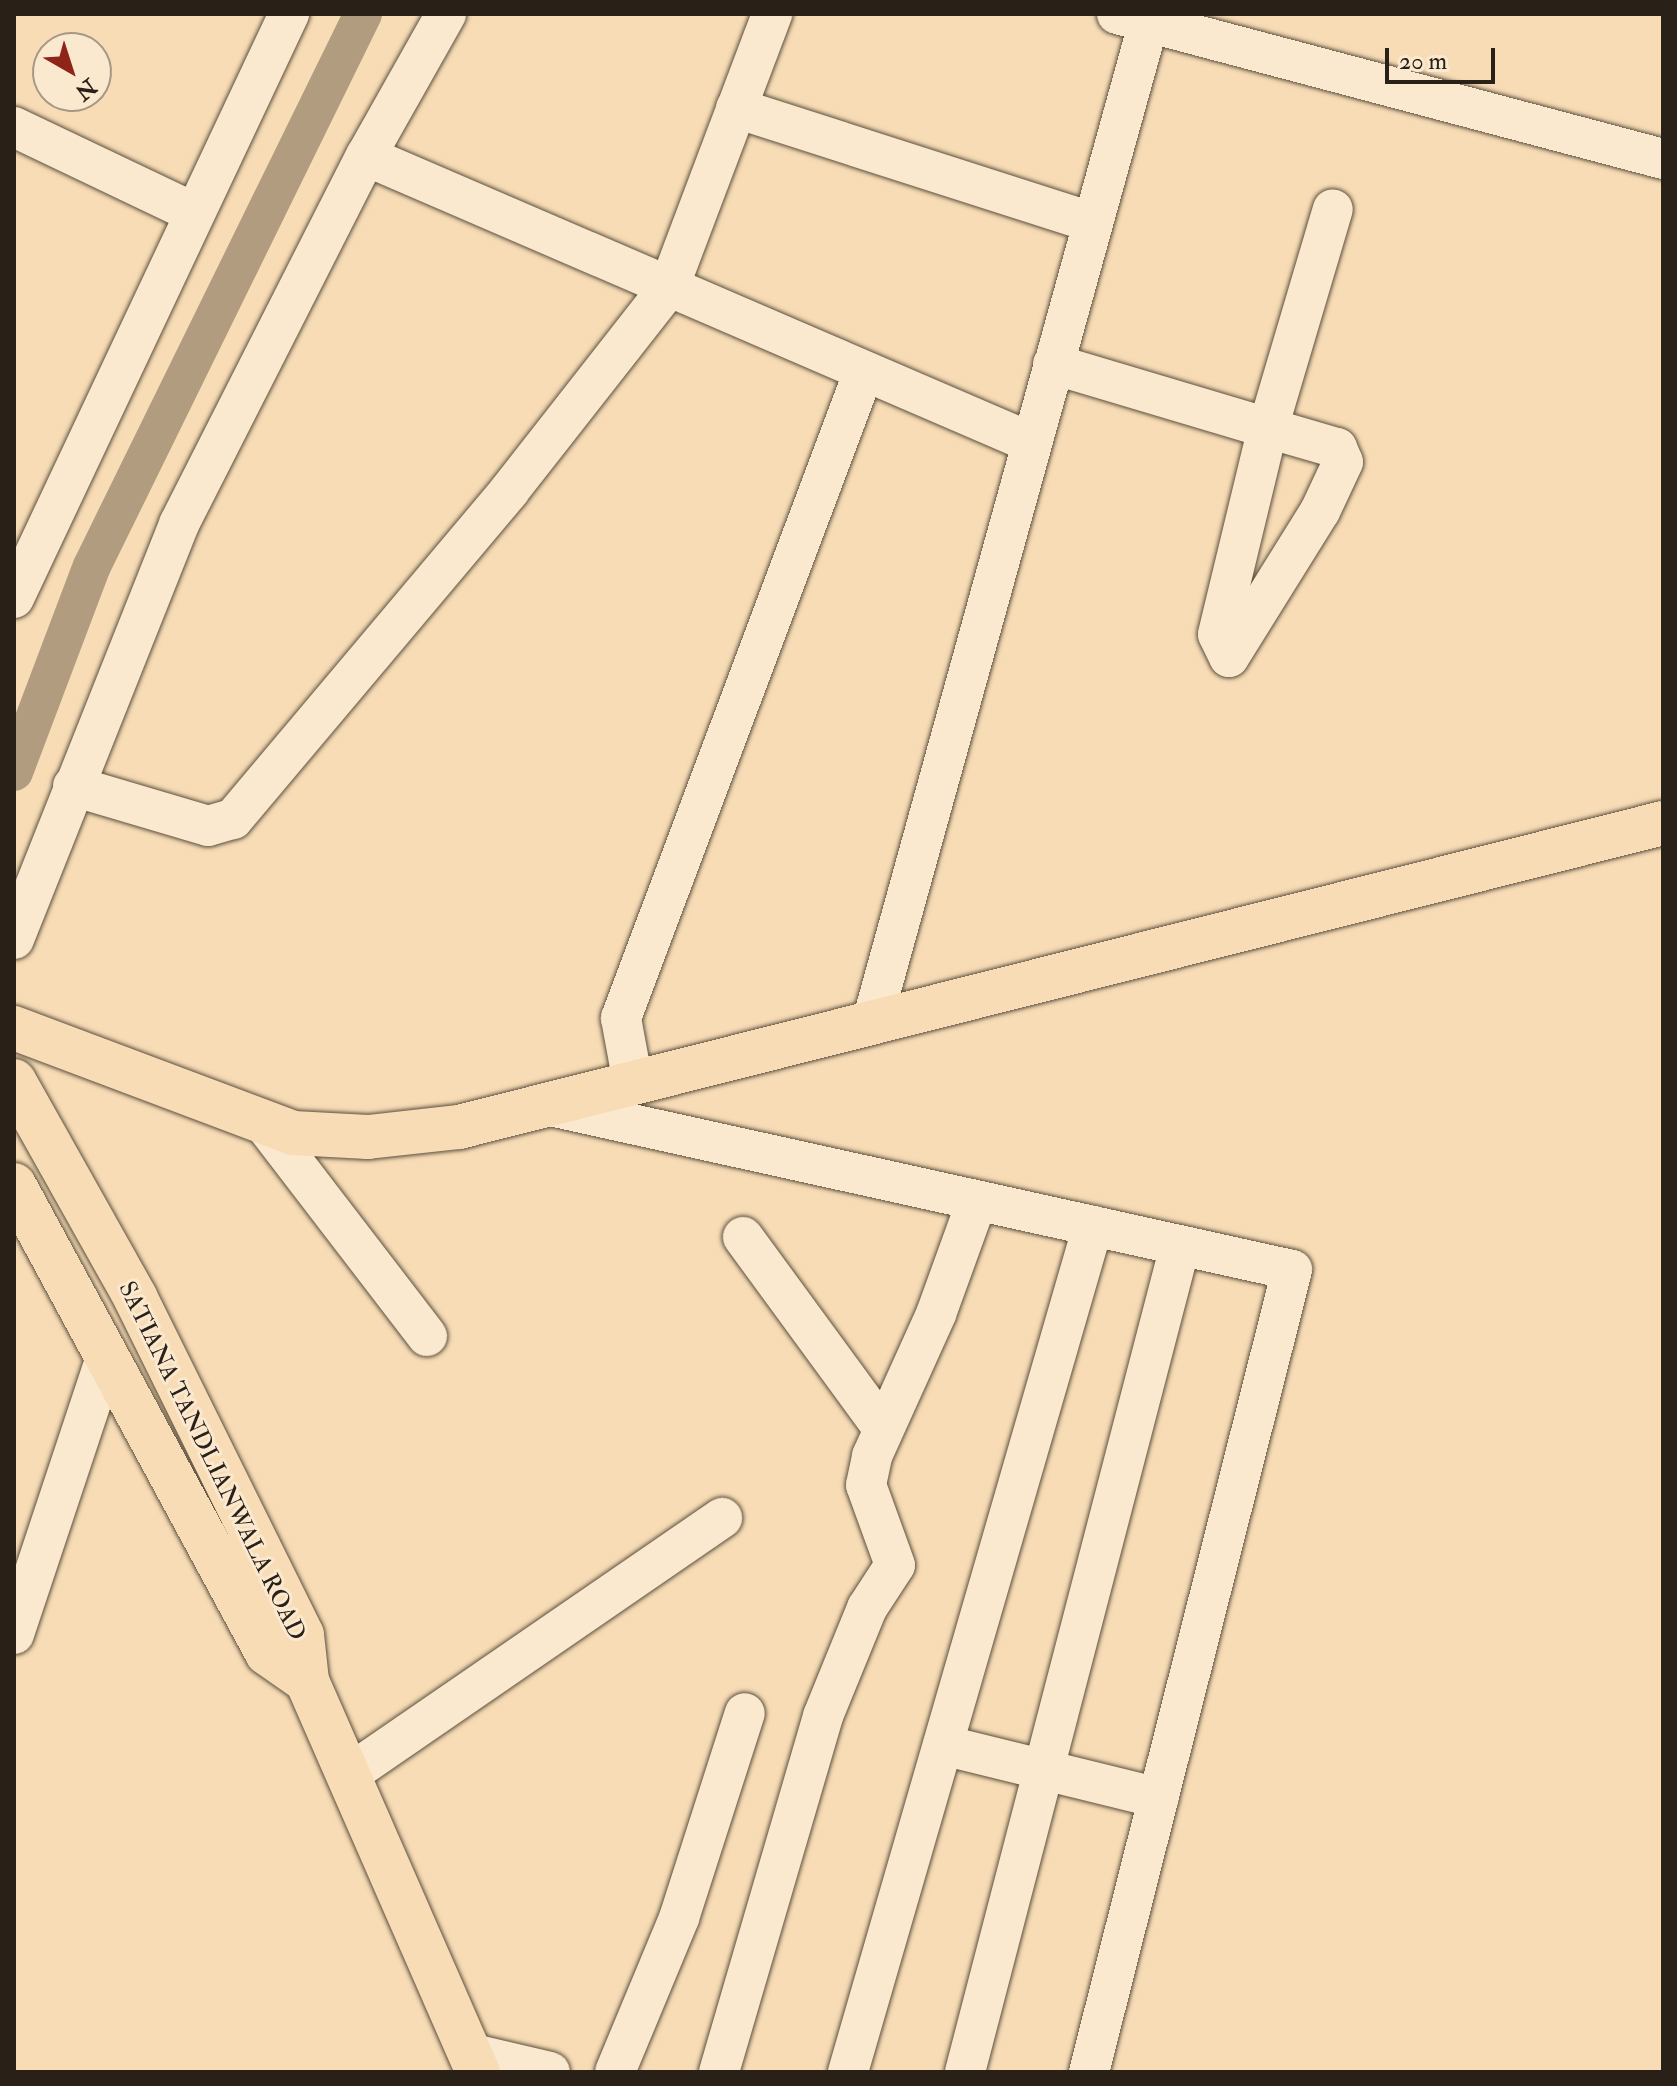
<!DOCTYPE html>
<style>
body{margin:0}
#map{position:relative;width:1677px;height:2086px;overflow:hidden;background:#f7dcb5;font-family:"IM FELL Double Pica",serif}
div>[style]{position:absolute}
.canal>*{height:38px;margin:-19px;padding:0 19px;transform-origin:19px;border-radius:19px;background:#b19c80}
.roads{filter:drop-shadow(0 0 2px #5c503f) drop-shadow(0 0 2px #5c503f)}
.minor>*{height:40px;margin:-20px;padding:0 20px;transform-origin:20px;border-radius:20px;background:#fae8cf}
.major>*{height:44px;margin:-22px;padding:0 22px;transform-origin:22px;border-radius:22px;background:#f7dcb5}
span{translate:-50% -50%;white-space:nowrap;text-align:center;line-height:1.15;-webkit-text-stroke:6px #fae8cf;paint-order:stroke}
.street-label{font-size:24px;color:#292118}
.frame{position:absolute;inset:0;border:16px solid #292118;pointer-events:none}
.north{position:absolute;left:32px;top:32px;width:80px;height:80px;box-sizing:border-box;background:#fae8cf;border:2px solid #a69886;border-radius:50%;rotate:141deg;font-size:22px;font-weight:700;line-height:32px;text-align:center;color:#292118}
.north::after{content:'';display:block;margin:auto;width:28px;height:36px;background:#8f2418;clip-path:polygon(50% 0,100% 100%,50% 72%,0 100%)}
.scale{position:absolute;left:1385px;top:48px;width:110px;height:36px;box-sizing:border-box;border:4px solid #292118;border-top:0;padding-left:10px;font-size:24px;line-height:28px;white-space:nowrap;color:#292118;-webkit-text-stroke:6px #fae8cf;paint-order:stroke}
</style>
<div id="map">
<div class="canal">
<i style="left:14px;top:772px;width:220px;rotate:-69.3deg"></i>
<i style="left:92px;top:566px;width:615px;rotate:-63.85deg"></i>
</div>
<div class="roads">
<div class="minor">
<i style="left:1117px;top:14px;width:565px;rotate:14.87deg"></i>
<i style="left:736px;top:108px;width:373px;rotate:17.8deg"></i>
<i style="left:14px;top:127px;width:199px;rotate:25.5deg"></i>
<i style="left:366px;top:156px;width:725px;rotate:23.31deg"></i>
<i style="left:1053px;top:364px;width:224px;rotate:16.6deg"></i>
<i style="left:1268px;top:428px;width:72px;rotate:16.2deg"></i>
<i style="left:1337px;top:448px;width:15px;rotate:67deg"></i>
<i style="left:1343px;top:462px;width:54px;rotate:115.1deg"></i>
<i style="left:1320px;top:511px;width:172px;rotate:121.9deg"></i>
<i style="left:1229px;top:657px;width:25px;rotate:-116deg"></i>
<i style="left:1218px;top:634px;width:212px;rotate:-76.4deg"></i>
<i style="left:1268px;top:428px;width:228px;rotate:-73.5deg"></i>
<i style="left:14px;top:598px;width:646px;rotate:-64.78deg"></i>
<i style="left:73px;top:786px;width:141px;rotate:16.5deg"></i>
<i style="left:208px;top:826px;width:26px;rotate:-16deg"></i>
<i style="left:233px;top:819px;width:429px;rotate:-49.9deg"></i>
<i style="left:509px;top:491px;width:259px;rotate:-51.9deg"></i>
<i style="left:669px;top:287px;width:292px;rotate:-69.3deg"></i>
<i style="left:14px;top:939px;width:447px;rotate:-68.3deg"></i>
<i style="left:179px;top:524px;width:413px;rotate:-63.1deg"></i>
<i style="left:366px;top:156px;width:163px;rotate:-60.6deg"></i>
<i style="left:872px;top:1022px;width:1046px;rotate:-74.53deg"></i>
<i style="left:633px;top:1083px;width:66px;rotate:-100.5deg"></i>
<i style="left:621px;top:1018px;width:691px;rotate:-69.41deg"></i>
<i style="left:546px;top:1105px;width:764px;rotate:12.47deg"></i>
<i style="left:1292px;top:1270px;width:827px;rotate:104.2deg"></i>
<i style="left:262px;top:1121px;width:271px;rotate:52.5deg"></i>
<i style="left:743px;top:1237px;width:237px;rotate:53.8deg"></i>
<i style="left:14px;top:1634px;width:291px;rotate:-71.6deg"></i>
<i style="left:943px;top:1745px;width:222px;rotate:13.8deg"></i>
<i style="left:348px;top:1775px;width:454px;rotate:-34.5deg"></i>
<i style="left:469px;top:2053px;width:83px;rotate:13.2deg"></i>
<i style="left:615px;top:2072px;width:167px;rotate:-67.4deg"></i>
<i style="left:679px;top:1918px;width:215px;rotate:-72.2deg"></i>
<i style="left:719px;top:2072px;width:371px;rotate:-73.7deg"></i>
<i style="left:823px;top:1716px;width:117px;rotate:-67.8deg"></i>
<i style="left:867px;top:1608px;width:51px;rotate:-56.9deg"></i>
<i style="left:895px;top:1565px;width:85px;rotate:-109.9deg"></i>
<i style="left:866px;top:1485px;width:30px;rotate:-78deg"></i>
<i style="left:872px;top:1456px;width:156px;rotate:-65.7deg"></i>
<i style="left:936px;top:1314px;width:120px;rotate:-70.1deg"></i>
<i style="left:848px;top:2072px;width:881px;rotate:-73.85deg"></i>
<i style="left:965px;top:2072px;width:854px;rotate:-75.41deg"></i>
</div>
<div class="major">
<i style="left:14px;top:1028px;width:298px;rotate:20.6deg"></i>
<i style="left:293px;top:1133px;width:75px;rotate:3.1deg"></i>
<i style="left:368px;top:1137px;width:92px;rotate:-6.3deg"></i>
<i style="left:459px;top:1127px;width:1242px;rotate:-14.17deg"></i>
<i style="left:14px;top:1081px;width:248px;rotate:60.7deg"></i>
<i style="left:135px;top:1297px;width:377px;rotate:63.7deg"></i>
<i style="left:302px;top:1635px;width:46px;rotate:83.8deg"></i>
<i style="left:307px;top:1681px;width:427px;rotate:66.4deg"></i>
<i style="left:14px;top:1185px;width:532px;rotate:61.6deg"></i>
<i style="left:267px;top:1653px;width:49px;rotate:35deg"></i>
</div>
</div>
<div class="street-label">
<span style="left:212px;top:1461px;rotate:64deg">SATIANA TANDLIANWALA ROAD</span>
</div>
<div class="frame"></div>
<div class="north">N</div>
<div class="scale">20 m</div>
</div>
